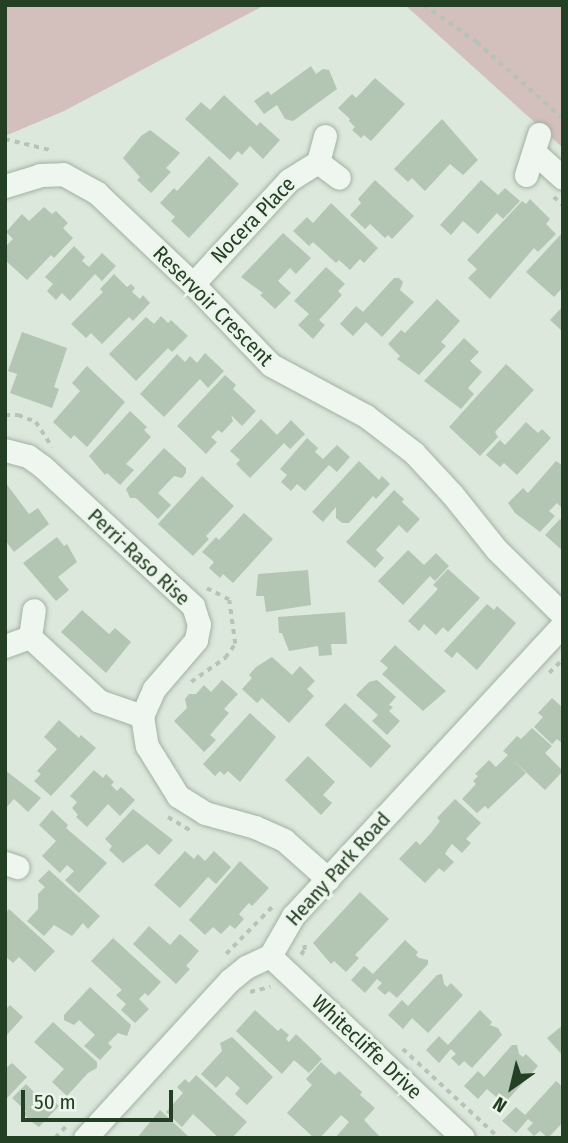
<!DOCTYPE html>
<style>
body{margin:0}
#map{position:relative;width:568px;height:1143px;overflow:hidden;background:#dce8dc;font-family:"Fira Sans Condensed",sans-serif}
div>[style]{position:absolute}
.green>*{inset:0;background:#d3bfbc}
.building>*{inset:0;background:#b3c5b3;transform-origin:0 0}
.path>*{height:3.5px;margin-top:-1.75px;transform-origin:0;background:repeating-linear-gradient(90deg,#b6c3b6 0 5px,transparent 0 10px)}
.roads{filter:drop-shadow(0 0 2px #a1b2a1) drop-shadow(0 0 2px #a1b2a1)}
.street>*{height:23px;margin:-11.5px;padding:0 11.5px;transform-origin:11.5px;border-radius:11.5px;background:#eff6ef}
span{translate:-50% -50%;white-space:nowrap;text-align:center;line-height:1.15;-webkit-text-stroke:6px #ecf5ec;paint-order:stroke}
.street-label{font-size:21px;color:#244024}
.frame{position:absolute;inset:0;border:7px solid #244024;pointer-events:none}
.north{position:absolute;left:477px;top:1052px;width:70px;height:70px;-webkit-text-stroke:5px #ecf5ec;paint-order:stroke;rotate:214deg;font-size:19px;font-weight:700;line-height:28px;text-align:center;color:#244024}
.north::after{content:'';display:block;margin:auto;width:24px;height:32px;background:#244024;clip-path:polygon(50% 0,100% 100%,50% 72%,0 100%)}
.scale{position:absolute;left:21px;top:1090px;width:152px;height:32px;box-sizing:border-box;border:4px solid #244024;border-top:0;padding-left:9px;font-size:21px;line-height:24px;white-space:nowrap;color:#244024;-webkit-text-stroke:5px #ecf5ec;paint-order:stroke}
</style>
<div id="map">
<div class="green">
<i style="clip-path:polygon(5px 5px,265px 5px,64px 111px,5px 136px)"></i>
<i style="clip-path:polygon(405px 5px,563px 5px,563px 148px)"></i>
</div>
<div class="building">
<i style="clip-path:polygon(311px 66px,316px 74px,323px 69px,329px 70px,337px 89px,293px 121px,285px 119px,277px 105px,264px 114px,254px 101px,268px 91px,271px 95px)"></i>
<i style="clip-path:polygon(375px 78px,405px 104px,371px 141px,364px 135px,361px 138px,352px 130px,355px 127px,349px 121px,350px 119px,338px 108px,352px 94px,356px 98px)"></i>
<i style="clip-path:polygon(224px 95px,257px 126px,260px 122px,280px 140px,263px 159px,250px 146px,242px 155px,238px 151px,230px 160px,185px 119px,201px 102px,210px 110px)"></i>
<i style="clip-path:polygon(442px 119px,478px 160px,463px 175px,450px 164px,425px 191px,412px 178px,408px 182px,394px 169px)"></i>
<i style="clip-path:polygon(150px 130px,180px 153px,166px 168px,171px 172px,151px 193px,137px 180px,140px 177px,123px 158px,141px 136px)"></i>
<i style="clip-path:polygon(209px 156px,239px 184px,189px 238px,171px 221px,175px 217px,160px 203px,174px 188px,177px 191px)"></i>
<i style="clip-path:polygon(375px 180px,414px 216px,392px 239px,388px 235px,385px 238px,370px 224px,365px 229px,350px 215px,361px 203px,358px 199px)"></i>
<i style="clip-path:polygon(481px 180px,498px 195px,505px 188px,520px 201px,503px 219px,497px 213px,478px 234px,463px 221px,451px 235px,440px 225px)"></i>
<i style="clip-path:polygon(530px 199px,550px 219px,546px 224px,556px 234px,538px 252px,534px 248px,490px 299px,468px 278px,477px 269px,467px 260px,522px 201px,526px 204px)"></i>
<i style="clip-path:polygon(331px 203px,378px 248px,364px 263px,360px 259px,350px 270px,339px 260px,336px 263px,313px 242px,309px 246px,293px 231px,307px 217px,313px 223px)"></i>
<i style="clip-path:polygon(44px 207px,52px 214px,56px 211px,68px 223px,63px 228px,73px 238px,54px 258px,51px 255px,27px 280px,5px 260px,5px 247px,13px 239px,6px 232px,22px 214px,29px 221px)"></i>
<i style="clip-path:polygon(563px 232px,563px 287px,554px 297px,526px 272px)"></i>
<i style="clip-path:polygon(283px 233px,311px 258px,296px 274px,290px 268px,278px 281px,291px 293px,275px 309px,260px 295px,263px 293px,241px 277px)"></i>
<i style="clip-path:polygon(74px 246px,85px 257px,82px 261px,89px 267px,102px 253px,116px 266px,102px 281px,95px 274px,70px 301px,62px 293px,56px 300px,47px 291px,53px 284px,45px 277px)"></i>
<i style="clip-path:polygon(326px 267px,345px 284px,338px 291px,342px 295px,319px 320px,325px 325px,313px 339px,298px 325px,309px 314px,294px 301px)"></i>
<i style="clip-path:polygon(114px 274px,127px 287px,131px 284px,135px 288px,132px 292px,140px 299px,143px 295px,150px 303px,133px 321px,129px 317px,102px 344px,91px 333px,86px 338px,71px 324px,103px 292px,100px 289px)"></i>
<i style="clip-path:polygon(394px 278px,399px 278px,403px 282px,400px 290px,414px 302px,382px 337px,366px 322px,353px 336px,340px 324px,356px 306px,363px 312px)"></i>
<i style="clip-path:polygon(437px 299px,460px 321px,441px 342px,446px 346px,419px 375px,397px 359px,400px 356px,388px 344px,401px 330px,405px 333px)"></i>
<i style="clip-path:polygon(563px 306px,563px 332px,550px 320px)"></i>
<i style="clip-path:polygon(161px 316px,168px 323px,171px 320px,188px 336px,172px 352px,168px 348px,136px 381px,109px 354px,146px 317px,154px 324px)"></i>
<i style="clip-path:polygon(22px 332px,67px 348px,54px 387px,59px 389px,52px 408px,10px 393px,17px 374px,8px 371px)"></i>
<i style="clip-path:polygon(464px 338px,479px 352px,470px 361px,482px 372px,468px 388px,474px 394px,461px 409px,424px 381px)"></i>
<i style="clip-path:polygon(205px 353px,224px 371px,208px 388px,200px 379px,164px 417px,140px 394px,177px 354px,185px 362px,190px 356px,197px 363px)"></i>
<i style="clip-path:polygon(506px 364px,534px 390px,495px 432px,498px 437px,480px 456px,449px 427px)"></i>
<i style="clip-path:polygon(87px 366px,125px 402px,87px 447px,74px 435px,71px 439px,53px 422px,80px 391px,72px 383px)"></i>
<i style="clip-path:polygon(225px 375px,236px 385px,233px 389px,256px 411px,242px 426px,231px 415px,233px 421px,222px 433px,218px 430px,211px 437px,217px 442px,206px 454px,177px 426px)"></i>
<i style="clip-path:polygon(130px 411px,147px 427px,144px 430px,151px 437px,126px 464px,134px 470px,120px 485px,107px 473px,105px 475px,89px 456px)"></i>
<i style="clip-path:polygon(261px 419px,277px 435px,291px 420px,305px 434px,290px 449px,284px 443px,250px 478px,236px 464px,240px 460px,230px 451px)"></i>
<i style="clip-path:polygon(526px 422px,538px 433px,542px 429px,551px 438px,517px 475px,504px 463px,500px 467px,486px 455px,500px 440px,505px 445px)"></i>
<i style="clip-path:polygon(307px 438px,318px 448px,315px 452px,323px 459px,337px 445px,350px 457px,337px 472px,329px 465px,305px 491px,297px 484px,291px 491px,281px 482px,287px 475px,280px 469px)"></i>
<i style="clip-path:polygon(164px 448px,186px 468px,186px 473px,182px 478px,174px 476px,158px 493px,171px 505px,158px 519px,136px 498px,130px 498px,126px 489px)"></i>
<i style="clip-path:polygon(359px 461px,379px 480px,382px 476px,390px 484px,376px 499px,373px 496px,349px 523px,342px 523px,336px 518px,336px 507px,323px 522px,312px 512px)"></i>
<i style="clip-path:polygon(556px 461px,563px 466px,563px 509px,557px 503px,549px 511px,555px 516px,540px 532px,515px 513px,508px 503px,523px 488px,528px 493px)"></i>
<i style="clip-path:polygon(202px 476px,234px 506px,206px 536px,209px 539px,193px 556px,158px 524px)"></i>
<i style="clip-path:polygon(5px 482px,29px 514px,38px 508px,49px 524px,14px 552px,5px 540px)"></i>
<i style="clip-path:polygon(394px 490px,404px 499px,402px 502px,420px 519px,407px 533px,399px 525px,376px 550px,384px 558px,375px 568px,346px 542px)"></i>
<i style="clip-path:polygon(244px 513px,273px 539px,233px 583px,223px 574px,220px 578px,209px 568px,214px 562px,202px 552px,216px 537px,219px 540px)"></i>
<i style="clip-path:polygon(560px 519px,563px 522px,563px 551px,545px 535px)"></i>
<i style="clip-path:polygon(57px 537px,64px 546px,67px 544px,77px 562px,58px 577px,69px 590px,56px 601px,23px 563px)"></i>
<i style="clip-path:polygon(408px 550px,424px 565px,436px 553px,449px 566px,435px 581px,430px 576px,403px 605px,378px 581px)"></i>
<i style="clip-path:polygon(448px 569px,480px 598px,448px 632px,443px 627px,436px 635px,424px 624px,419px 631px,408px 621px,438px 589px,433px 585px)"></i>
<i style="clip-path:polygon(308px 570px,311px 605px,266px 612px,264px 596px,256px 596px,258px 574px)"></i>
<i style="clip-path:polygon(487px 604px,494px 610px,497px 606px,516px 623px,477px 670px,457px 652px,452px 658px,444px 651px)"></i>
<i style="clip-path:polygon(82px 610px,109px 634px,115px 628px,131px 642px,106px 673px,61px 632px)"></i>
<i style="clip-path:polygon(345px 612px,347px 644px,331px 644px,332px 655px,319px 656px,318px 646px,289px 651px,282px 633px,279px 633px,278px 617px)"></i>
<i style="clip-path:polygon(395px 645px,446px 691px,423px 711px,382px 674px,388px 668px,380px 661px)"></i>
<i style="clip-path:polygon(272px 657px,292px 675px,300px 666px,315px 681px,307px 689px,314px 696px,289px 723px,262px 698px,257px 703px,242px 689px,252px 678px,249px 675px,256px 667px)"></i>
<i style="clip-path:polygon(222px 680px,238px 694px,224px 709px,229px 713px,210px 735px,216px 740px,204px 752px,174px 721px,187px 708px,185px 699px,189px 694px,196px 694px,204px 685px,211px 692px)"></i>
<i style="clip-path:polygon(377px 680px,396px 697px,389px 705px,393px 707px,389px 711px,400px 721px,387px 735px,372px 721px,378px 715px,356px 695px,369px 682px)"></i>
<i style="clip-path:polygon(552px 698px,563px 708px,563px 744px,557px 739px,552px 744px,534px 727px,543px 717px,538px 713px)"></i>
<i style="left:345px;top:703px;width:63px;height:30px;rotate:43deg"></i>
<i style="clip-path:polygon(250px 713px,276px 737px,240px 782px,228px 771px,224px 775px,220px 771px,215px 776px,203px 764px)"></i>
<i style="clip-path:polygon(59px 720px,79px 738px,81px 735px,96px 748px,51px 796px,34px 781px,41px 774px,37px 771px,57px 749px,44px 737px)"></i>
<i style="clip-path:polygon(532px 728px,552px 746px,545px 753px,563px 771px,545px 790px,513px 760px,526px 773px,488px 809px,485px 806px,477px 813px,462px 799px,476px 784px,473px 781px,478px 776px,475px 774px,489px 760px,496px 767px,508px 755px,503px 751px,517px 736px,521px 739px)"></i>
<i style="clip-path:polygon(308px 756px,335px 782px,323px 795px,332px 803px,321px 815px,285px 780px)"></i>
<i style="clip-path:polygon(5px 770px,41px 798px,28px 812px,14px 799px,5px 809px)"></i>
<i style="clip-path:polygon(94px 770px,103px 778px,106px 774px,114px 782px,111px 785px,117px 791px,121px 787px,135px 800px,120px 816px,108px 804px,87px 827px,76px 817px,78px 815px,72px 808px,77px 802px,70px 796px)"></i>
<i style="clip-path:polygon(455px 799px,481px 823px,466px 839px,471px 843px,462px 853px,452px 844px,448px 849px,445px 854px,454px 862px,444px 872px,439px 868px,425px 883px,399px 859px,416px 841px,420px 845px,431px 833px,440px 821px,437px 818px)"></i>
<i style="clip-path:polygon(133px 809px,173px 840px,159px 855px,147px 844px,123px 863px,109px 850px,112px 846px,105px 839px)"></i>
<i style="clip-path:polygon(52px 810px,68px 825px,66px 828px,107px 863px,79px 893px,65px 880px,74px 871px,67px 865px,60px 873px,42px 856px,56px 841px,39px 825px)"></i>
<i style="clip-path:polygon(185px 851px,194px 859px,198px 854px,205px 861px,214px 851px,231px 867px,216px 884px,208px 877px,180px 908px,154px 885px)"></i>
<i style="clip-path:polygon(240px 861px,269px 888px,252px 906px,249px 903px,239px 914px,244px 919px,235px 929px,230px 925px,221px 934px,213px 927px,205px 935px,189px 920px)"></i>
<i style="clip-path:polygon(49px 870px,100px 916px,88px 929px,83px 923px,72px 936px,54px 925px,44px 936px,27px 921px,38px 909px,38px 894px,45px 887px,38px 881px)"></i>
<i style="clip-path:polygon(360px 892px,389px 919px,355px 955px,359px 958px,346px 972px,334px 961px,331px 964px,313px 943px)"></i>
<i style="clip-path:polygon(9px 909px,55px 951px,35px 972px,19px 957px,13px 963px,5px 956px,5px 914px)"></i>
<i style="clip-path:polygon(149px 926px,170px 945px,180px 934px,199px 951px,186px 966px,190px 969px,176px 984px,133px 944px)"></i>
<i style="clip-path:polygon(113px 938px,161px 982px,148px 996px,145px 993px,139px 999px,149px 1009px,135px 1023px,121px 1010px,126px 1004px,116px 995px,122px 990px,91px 961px)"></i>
<i style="clip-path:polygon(405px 940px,418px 952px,416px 955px,419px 958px,428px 960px,428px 964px,397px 998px,389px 991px,385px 995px,377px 988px,382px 983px,377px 979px,365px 993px,351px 980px,364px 966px,373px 974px)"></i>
<i style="clip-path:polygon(442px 974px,444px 984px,447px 987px,451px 983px,463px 995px,428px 1033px,412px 1018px,403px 1029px,388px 1015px,402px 1000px,408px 1006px,437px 975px)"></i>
<i style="clip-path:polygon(90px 987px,131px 1025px,127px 1036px,118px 1033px,108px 1043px,112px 1047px,100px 1060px,84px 1046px,95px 1035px,79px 1020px,74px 1025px,64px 1020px,64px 1015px)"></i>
<i style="clip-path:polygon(10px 1005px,23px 1017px,5px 1037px,5px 1010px)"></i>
<i style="clip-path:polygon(255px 1010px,278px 1031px,281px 1028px,289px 1035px,286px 1039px,289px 1042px,296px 1034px,322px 1059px,309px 1073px,294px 1060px,282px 1074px,236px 1031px)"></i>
<i style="clip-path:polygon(480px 1010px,492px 1022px,490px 1025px,498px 1028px,502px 1035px,472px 1068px,464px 1061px,459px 1066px,451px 1058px,456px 1054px,451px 1049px,439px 1063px,426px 1050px,439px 1036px,448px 1045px)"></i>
<i style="clip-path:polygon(53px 1022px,97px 1062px,97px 1068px,88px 1073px,67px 1096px,52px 1082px,64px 1069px,34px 1042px)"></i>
<i style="clip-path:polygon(563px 1025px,563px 1056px,547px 1038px)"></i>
<i style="clip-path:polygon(232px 1037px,273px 1077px,247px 1105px,235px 1094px,240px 1088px,227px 1076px,216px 1088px,201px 1074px,222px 1051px,220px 1043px)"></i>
<i style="clip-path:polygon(512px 1045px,517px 1045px,519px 1054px,523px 1057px,526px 1054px,538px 1066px,504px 1104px,487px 1089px,478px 1099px,464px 1086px,478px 1071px,484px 1077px)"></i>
<i style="clip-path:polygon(321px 1062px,335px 1075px,339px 1071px,362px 1092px,360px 1095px,375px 1108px,364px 1120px,381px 1138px,335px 1138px,349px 1122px,341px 1115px,320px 1138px,314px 1138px,287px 1113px,312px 1085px,306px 1079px)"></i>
<i style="clip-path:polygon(12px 1063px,27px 1077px,7px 1098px,5px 1065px,7px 1067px)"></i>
<i style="clip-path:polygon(196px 1075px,247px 1122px,232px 1138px,219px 1138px,193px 1114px,182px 1127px,166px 1112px,183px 1093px,177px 1087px,185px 1079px,189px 1083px)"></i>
<i style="clip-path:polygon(556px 1081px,563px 1087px,563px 1122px,548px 1138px,540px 1131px,534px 1136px,527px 1129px,533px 1123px,528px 1119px,516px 1133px,502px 1121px,516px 1107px,525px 1115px)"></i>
<i style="clip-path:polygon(26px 1084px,39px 1097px,44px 1092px,59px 1106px,39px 1127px,29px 1120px,24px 1114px,26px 1111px,12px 1098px)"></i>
<i style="clip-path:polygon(160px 1110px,190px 1138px,137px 1138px)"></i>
</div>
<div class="path">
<i style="left:424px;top:5px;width:65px;rotate:34.9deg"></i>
<i style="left:477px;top:42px;width:115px;rotate:41.8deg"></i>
<i style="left:5px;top:139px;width:50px;rotate:13.8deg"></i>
<i style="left:554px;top:197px;width:12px;rotate:42deg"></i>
<i style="left:5px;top:415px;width:13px"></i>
<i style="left:18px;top:415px;width:19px;rotate:21deg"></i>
<i style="left:36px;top:422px;width:30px;rotate:57deg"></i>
<i style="left:549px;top:673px;width:20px;rotate:-45deg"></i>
<i style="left:191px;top:682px;width:42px;rotate:-35.2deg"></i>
<i style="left:225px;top:658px;width:17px;rotate:-54deg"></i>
<i style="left:235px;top:644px;width:44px;rotate:-97.8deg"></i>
<i style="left:229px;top:600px;width:25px;rotate:-153deg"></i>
<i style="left:168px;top:817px;width:27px;rotate:31deg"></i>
<i style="left:226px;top:954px;width:66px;rotate:-45.6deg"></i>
<i style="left:301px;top:955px;width:6px;rotate:-59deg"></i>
<i style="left:304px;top:950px;width:9px;rotate:-84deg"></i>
<i style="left:250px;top:992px;width:21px;rotate:-14deg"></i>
<i style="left:403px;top:1049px;width:131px;rotate:42.8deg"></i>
<i style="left:55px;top:1138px;width:19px;rotate:-47deg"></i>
</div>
<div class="roads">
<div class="street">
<i style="left:325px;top:136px;width:27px;rotate:105deg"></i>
<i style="left:318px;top:162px;width:26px;rotate:37deg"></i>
<i style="left:534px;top:152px;width:39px;rotate:42deg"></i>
<i style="left:526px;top:175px;width:43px;rotate:-72.4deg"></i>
<i style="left:5px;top:186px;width:37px;rotate:-17deg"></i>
<i style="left:40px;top:175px;width:23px;rotate:-2deg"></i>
<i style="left:63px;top:174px;width:39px;rotate:29deg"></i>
<i style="left:97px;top:193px;width:132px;rotate:43.5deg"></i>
<i style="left:193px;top:284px;width:112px;rotate:46.1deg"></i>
<i style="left:271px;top:365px;width:108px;rotate:28.2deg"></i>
<i style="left:366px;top:416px;width:61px;rotate:37.6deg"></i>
<i style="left:414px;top:453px;width:56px;rotate:47.2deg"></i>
<i style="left:452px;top:494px;width:70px;rotate:51.3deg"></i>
<i style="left:496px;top:549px;width:94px;rotate:44.6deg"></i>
<i style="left:193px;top:284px;width:142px;rotate:-47.3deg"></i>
<i style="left:289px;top:180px;width:34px;rotate:-32deg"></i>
<i style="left:5px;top:450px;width:24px;rotate:15deg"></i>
<i style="left:28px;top:456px;width:17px;rotate:36deg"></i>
<i style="left:42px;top:466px;width:206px;rotate:42.8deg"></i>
<i style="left:193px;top:606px;width:19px;rotate:72deg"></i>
<i style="left:199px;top:624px;width:16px;rotate:101deg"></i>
<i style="left:196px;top:640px;width:65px;rotate:130.6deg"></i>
<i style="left:154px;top:689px;width:30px;rotate:114deg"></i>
<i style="left:142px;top:716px;width:30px;rotate:81deg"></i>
<i style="left:147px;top:746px;width:59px;rotate:58.2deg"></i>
<i style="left:178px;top:796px;width:32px;rotate:32deg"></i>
<i style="left:205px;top:813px;width:52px;rotate:15.6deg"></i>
<i style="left:255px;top:827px;width:32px;rotate:24deg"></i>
<i style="left:284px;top:840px;width:59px;rotate:41.6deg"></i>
<i style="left:30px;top:637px;width:94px;rotate:42.8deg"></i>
<i style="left:99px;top:701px;width:46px;rotate:19.2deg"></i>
<i style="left:5px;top:646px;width:27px;rotate:-20deg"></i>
<i style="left:30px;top:637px;width:27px;rotate:-82deg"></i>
<i style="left:5px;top:863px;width:13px;rotate:18deg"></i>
<i style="left:270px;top:956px;width:265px;rotate:43.3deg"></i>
<i style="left:85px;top:1138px;width:214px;rotate:-47.5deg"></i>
<i style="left:230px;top:980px;width:21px;rotate:-39deg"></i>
<i style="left:246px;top:967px;width:26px;rotate:-25deg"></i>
<i style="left:270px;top:956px;width:46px;rotate:-60.1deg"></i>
<i style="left:293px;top:916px;width:398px;rotate:-47.2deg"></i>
</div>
</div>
<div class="street-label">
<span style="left:253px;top:220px;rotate:-46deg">Nocera Place</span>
<span style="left:213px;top:306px;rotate:45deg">Reservoir Crescent</span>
<span style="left:139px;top:557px;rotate:43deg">Perri-Raso Rise</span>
<span style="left:338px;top:869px;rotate:-48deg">Heany Park Road</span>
<span style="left:367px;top:1047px;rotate:43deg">Whitecliffe Drive</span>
</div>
<div class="frame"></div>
<div class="north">N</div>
<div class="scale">50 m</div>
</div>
